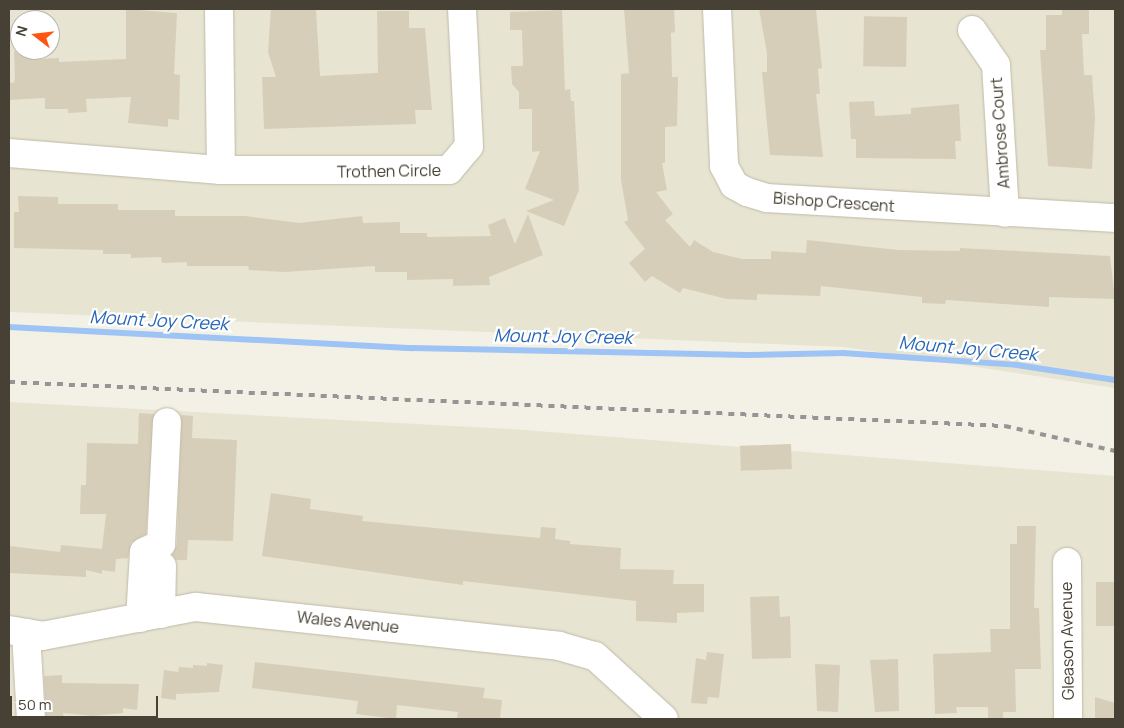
<!DOCTYPE html>
<style>
body{margin:0}
#map{position:relative;width:1124px;height:728px;overflow:hidden;background:#f3f1e5;font-family:Manrope,sans-serif}
div>[style]{position:absolute}
.residential>*{inset:0;background:#e8e4d2}
.stream>*{height:5.5px;margin:-2.75px;padding:0 2.75px;transform-origin:2.75px;border-radius:2.75px;background:#9dc4f4}
.building>*{inset:0;background:#d6ceb9;transform-origin:0 0}
.roads{filter:drop-shadow(0 0 1px #bfbaa7) drop-shadow(0 0 1px #bfbaa7)}
.minor>*{height:28px;margin:-14px;padding:0 14px;transform-origin:14px;border-radius:14px;background:#fff}
.rail>*{height:4px;margin-top:-2px;transform-origin:0;background:repeating-linear-gradient(90deg,#959595 0 6px,transparent 0 12px)}
span{translate:-50% -50%;white-space:nowrap;text-align:center;line-height:1.15;-webkit-text-stroke:4.5px #fff;paint-order:stroke}
.street-label{font-size:16px;color:#464134}
.water-label{font-size:18px;color:#2767b8;font-style:italic}
.frame{position:absolute;inset:0;border:10px solid #464134;pointer-events:none}
.north{position:absolute;left:10px;top:10px;width:50px;height:50px;box-sizing:border-box;background:#fff;border:1px solid #b5b3ae;border-radius:50%;rotate:286deg;font-size:14px;font-weight:700;line-height:20px;text-align:center;color:#464134}
.north::after{content:'';display:block;margin:auto;width:18px;height:22px;background:#ff5510;clip-path:polygon(50% 0,100% 100%,50% 72%,0 100%)}
.scale{position:absolute;left:10px;top:696px;width:148px;height:22px;box-sizing:border-box;border:2px solid #464134;border-top:0;padding-left:6px;font-size:15px;line-height:18px;white-space:nowrap;color:#464134;-webkit-text-stroke:4px #fff;paint-order:stroke}
</style>
<div id="map">
<div class="residential">
<i style="clip-path:polygon(evenodd,9px 9px,1115px 9px,1115px 388px,844px 347px,9px 312px,9px 9px,20px 20px,50px 20px,50px 50px,20px 50px,20px 20px)"></i>
<i style="clip-path:polygon(9px 402px,511px 429px,1115px 476px,1115px 719px,9px 719px)"></i>
</div>
<div class="stream">
<i style="left:9px;top:327px;width:404px;rotate:3deg"></i>
<i style="left:412px;top:348px;width:335px;rotate:1.2deg"></i>
<i style="left:747px;top:355px;width:96px;rotate:-1.2deg"></i>
<i style="left:843px;top:353px;width:174px;rotate:3.9deg"></i>
<i style="left:1017px;top:365px;width:99px;rotate:8.7deg"></i>
</div>
<div class="building">
<i style="clip-path:polygon(126px 9px,177px 13px,174px 74px,180px 75px,179px 120px,168px 119px,168px 127px,128px 123px,131px 97px,86px 99px,87px 112px,68px 113px,68px 109px,45px 109px,45px 98px,9px 100px,9px 82px,14px 83px,15px 77px,14px 51px,35px 50px,36px 59px,59px 58px,59px 62px,126px 59px)"></i>
<i style="clip-path:polygon(271px 9px,316px 9px,320px 76px,378px 73px,377px 11px,409px 11px,409px 28px,425px 28px,432px 110px,415px 110px,416px 124px,264px 129px,262px 77px,276px 77px,268px 52px)"></i>
<i style="clip-path:polygon(624px 9px,674px 9px,675px 32px,671px 33px,672px 77px,678px 77px,677px 126px,665px 127px,665px 163px,662px 163px,667px 190px,656px 192px,673px 214px,665px 220px,690px 247px,694px 240px,713px 252px,742px 259px,771px 259px,771px 251px,806px 253px,807px 240px,898px 250px,960px 251px,960px 248px,1110px 256px,1115px 299px,1049px 297px,1049px 307px,946px 300px,945px 304px,922px 303px,922px 297px,821px 286px,820px 296px,757px 294px,757px 300px,727px 299px,683px 288px,680px 293px,652px 276px,645px 282px,629px 263px,645px 249px,624px 222px,628px 220px,621px 180px,621px 74px,629px 73px)"></i>
<i style="clip-path:polygon(759px 9px,816px 9px,822px 68px,818px 69px,820px 94px,816px 94px,823px 157px,770px 155px,762px 72px,767px 72px,767px 53px)"></i>
<i style="clip-path:polygon(1062px 9px,1089px 10px,1089px 34px,1082px 34px,1084px 75px,1092px 75px,1095px 118px,1092px 169px,1048px 166px,1040px 50px,1046px 50px,1046px 15px,1062px 15px)"></i>
<i style="clip-path:polygon(562px 10px,565px 90px,570px 89px,571px 101px,574px 101px,579px 190px,564px 226px,526px 211px,554px 200px,525px 189px,540px 151px,532px 152px,532px 109px,519px 109px,519px 92px,512px 84px,511px 66px,523px 66px,522px 30px,510px 30px,510px 12px)"></i>
<i style="left:907px;top:17px;width:50px;height:43px;rotate:91deg"></i>
<i style="clip-path:polygon(874px 101px,875px 116px,911px 114px,911px 108px,959px 104px,961px 141px,955px 141px,956px 159px,856px 158px,856px 139px,851px 139px,849px 102px)"></i>
<i style="clip-path:polygon(18px 196px,58px 197px,58px 204px,118px 204px,118px 210px,175px 210px,175px 216px,245px 216px,299px 223px,362px 216px,363px 223px,400px 222px,400px 233px,427px 233px,427px 237px,491px 236px,488px 225px,505px 218px,515px 244px,528px 214px,543px 255px,489px 277px,490px 285px,453px 286px,453px 279px,407px 280px,407px 272px,375px 272px,375px 266px,284px 272px,249px 270px,248px 266px,187px 266px,187px 262px,162px 263px,161px 257px,131px 258px,131px 254px,103px 254px,103px 250px,14px 248px,14px 212px,19px 212px)"></i>
<i style="clip-path:polygon(139px 413px,154px 414px,146px 534px,131px 543px,128px 558px,116px 559px,115px 572px,102px 570px,102px 574px,86px 570px,86px 577px,9px 573px,9px 546px,60px 552px,61px 545px,102px 549px,106px 514px,80px 514px,81px 485px,86px 485px,87px 443px,138px 444px)"></i>
<i style="clip-path:polygon(181px 415px,193px 416px,192px 438px,237px 440px,233px 541px,188px 540px,187px 560px,176px 560px,172px 555px,177px 545px)"></i>
<i style="left:791px;top:444px;width:25px;height:51px;rotate:88deg"></i>
<i style="clip-path:polygon(271px 493px,311px 499px,310px 509px,363px 516px,362px 521px,540px 538px,541px 527px,556px 528px,555px 539px,570px 541px,570px 544px,621px 548px,620px 569px,674px 570px,673px 584px,704px 584px,704px 612px,677px 613px,677px 623px,636px 621px,636px 601px,463px 581px,463px 585px,262px 556px)"></i>
<i style="clip-path:polygon(1017px 526px,1036px 526px,1034px 608px,1039px 608px,1041px 669px,1015px 669px,1016px 712px,1003px 712px,1003px 719px,988px 719px,988px 707px,956px 707px,957px 713px,935px 714px,933px 654px,991px 652px,990px 629px,1010px 629px,1010px 544px,1017px 544px)"></i>
<i style="left:1115px;top:582px;width:44px;height:19px;rotate:90deg"></i>
<i style="clip-path:polygon(779px 596px,780px 617px,790px 616px,791px 658px,752px 659px,750px 597px)"></i>
<i style="clip-path:polygon(707px 652px,724px 654px,719px 698px,708px 697px,707px 704px,691px 703px,696px 658px,706px 660px)"></i>
<i style="clip-path:polygon(898px 659px,899px 711px,875px 712px,870px 660px)"></i>
<i style="clip-path:polygon(255px 662px,485px 688px,483px 698px,502px 700px,500px 719px,457px 719px,458px 712px,397px 705px,396px 719px,356px 714px,358px 701px,252px 688px)"></i>
<i style="clip-path:polygon(207px 663px,223px 665px,219px 692px,176px 694px,176px 700px,161px 698px,164px 670px,178px 672px,179px 667px,193px 668px,193px 665px,207px 666px)"></i>
<i style="clip-path:polygon(815px 664px,840px 665px,838px 712px,817px 711px)"></i>
<i style="clip-path:polygon(62px 675px,62px 683px,139px 684px,137px 710px,123px 708px,123px 713px,93px 716px,63px 713px,64px 719px,46px 719px,44px 676px)"></i>
<i style="clip-path:polygon(1095px 697px,1115px 703px,1115px 719px,1095px 719px)"></i>
</div>
<div class="roads">
<div class="minor">
<i style="left:219px;top:9px;width:161px;rotate:89.3deg"></i>
<i style="left:717px;top:9px;width:157px;rotate:87.4deg"></i>
<i style="left:724px;top:166px;width:21px;rotate:62deg"></i>
<i style="left:734px;top:185px;width:15px;rotate:28deg"></i>
<i style="left:747px;top:192px;width:21px;rotate:17deg"></i>
<i style="left:767px;top:198px;width:349px;rotate:3.3deg"></i>
<i style="left:972px;top:30px;width:42px;rotate:55.6deg"></i>
<i style="left:996px;top:65px;width:148px;rotate:86.5deg"></i>
<i style="left:9px;top:153px;width:213px;rotate:4.6deg"></i>
<i style="left:221px;top:170px;width:228px"></i>
<i style="left:449px;top:170px;width:31px;rotate:-50deg"></i>
<i style="left:469px;top:146px;width:137px;rotate:-92.9deg"></i>
<i style="left:1067px;top:562px;width:157px;rotate:89.6deg"></i>
<i style="left:161px;top:614px;width:48px;rotate:-88.8deg"></i>
<i style="left:140px;top:618px;width:66px;rotate:-86.5deg"></i>
<i style="left:144px;top:552px;width:19px;rotate:-25deg"></i>
<i style="left:161px;top:544px;width:122px;rotate:-87.2deg"></i>
<i style="left:9px;top:630px;width:34px;rotate:10deg"></i>
<i style="left:42px;top:636px;width:157px;rotate:-10.7deg"></i>
<i style="left:196px;top:607px;width:365px;rotate:6.1deg"></i>
<i style="left:559px;top:646px;width:37px;rotate:16deg"></i>
<i style="left:595px;top:656px;width:93px;rotate:42.4deg"></i>
<i style="left:26px;top:633px;width:86px;rotate:86.7deg"></i>
</div>
</div>
<div class="rail">
<i style="left:9px;top:382px;width:997px;rotate:2.53deg"></i>
<i style="left:1005px;top:426px;width:113px;rotate:12.8deg"></i>
</div>
<div class="street-label">
<span style="left:1000px;top:133px;rotate:-94deg">Ambrose Court</span>
<span style="left:389px;top:171px;rotate:-1deg">Trothen Circle</span>
<span style="left:834px;top:202px;rotate:4deg">Bishop Crescent</span>
<span style="left:348px;top:622px;rotate:6deg">Wales Avenue</span>
<span style="left:1067px;top:641px;rotate:-91deg">Gleason Avenue</span>
</div>
<div class="water-label">
<span style="left:159px;top:320px;rotate:3deg">Mount Joy Creek</span>
<span style="left:563px;top:336px;rotate:1deg">Mount Joy Creek</span>
<span style="left:968px;top:348px;rotate:5deg">Mount Joy Creek</span>
</div>
<div class="frame"></div>
<div class="north">N</div>
<div class="scale">50 m</div>
</div>
